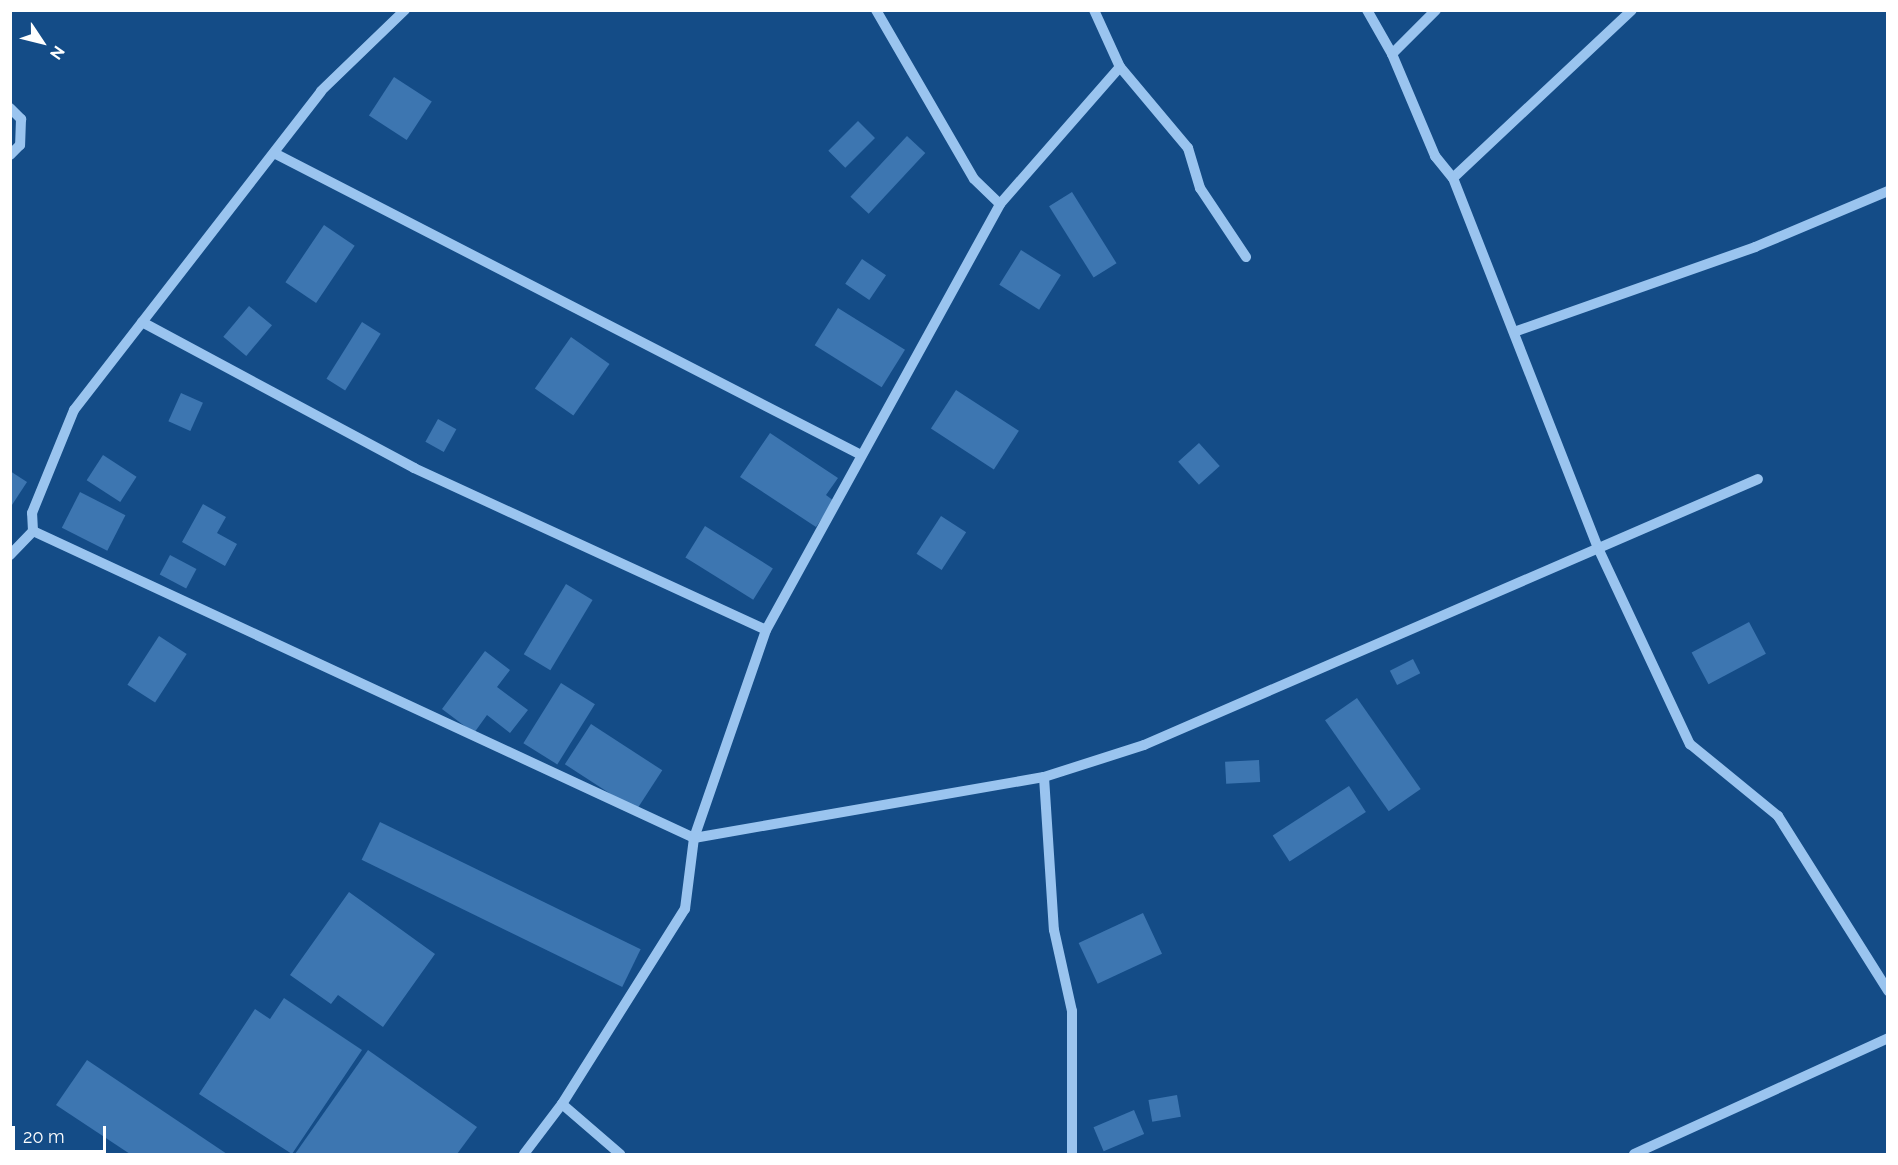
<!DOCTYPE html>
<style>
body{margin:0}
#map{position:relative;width:1898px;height:1165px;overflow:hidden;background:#144c87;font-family:Raleway,sans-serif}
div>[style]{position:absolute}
.building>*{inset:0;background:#3d76b1;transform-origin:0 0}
.minor>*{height:10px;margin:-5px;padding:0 5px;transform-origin:5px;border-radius:5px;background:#9ac4ef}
span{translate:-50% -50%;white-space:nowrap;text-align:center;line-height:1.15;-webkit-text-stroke:6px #144c87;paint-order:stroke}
.frame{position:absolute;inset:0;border:12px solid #fff;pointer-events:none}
.north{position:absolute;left:12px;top:12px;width:60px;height:60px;-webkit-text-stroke:4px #144c87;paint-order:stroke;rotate:125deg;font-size:16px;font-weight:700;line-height:24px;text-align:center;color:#fff}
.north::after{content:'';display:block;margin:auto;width:21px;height:27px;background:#fff;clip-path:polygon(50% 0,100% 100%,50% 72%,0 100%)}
.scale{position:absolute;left:12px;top:1126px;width:94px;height:27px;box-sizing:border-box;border:3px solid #fff;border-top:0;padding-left:8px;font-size:18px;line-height:21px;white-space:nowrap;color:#fff;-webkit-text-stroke:4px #144c87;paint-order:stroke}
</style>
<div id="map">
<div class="building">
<i style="left:394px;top:77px;width:45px;height:46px;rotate:33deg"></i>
<i style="left:858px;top:121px;width:24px;height:42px;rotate:45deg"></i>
<i style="left:907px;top:136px;width:25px;height:83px;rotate:43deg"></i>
<i style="left:1072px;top:192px;width:84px;height:27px;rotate:58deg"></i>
<i style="left:324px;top:225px;width:37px;height:69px;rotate:34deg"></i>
<i style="left:1021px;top:250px;width:47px;height:41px;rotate:32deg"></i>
<i style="left:862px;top:259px;width:29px;height:30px;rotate:34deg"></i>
<i style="left:249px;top:306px;width:30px;height:40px;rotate:40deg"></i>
<i style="left:838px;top:308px;width:79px;height:44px;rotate:32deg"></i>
<i style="left:362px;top:322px;width:22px;height:67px;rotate:32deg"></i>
<i style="left:571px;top:337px;width:47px;height:63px;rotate:35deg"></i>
<i style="left:956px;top:390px;width:75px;height:46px;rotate:33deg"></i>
<i style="left:181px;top:393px;width:24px;height:31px;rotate:24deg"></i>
<i style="left:438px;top:419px;width:21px;height:26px;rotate:29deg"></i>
<i style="clip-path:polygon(770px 433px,838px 478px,826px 495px,834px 501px,816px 527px,740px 477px)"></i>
<i style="left:1199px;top:443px;width:31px;height:28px;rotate:48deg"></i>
<i style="left:103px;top:455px;width:40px;height:30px;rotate:33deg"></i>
<i style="clip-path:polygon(10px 471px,27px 482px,10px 508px)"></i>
<i style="left:80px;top:492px;width:51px;height:40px;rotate:27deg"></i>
<i style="clip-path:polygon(203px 504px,226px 517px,217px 533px,237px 544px,225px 566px,182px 542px)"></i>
<i style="left:941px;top:516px;width:30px;height:45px;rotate:33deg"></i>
<i style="left:705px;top:526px;width:80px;height:37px;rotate:32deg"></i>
<i style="left:170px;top:555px;width:30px;height:22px;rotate:28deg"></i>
<i style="left:566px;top:584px;width:31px;height:82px;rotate:31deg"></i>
<i style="left:1749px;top:622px;width:36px;height:65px;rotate:62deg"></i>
<i style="left:159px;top:636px;width:33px;height:58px;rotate:33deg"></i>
<i style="clip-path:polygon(485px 651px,510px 670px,497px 687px,528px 710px,510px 733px,487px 715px,474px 733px,442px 709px)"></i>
<i style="left:1413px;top:659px;width:16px;height:26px;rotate:63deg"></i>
<i style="left:561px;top:683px;width:40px;height:71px;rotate:32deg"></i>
<i style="left:1357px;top:698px;width:111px;height:39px;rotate:55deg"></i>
<i style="left:591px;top:724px;width:85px;height:48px;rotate:33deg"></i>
<i style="left:1259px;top:760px;width:22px;height:34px;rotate:87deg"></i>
<i style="left:1349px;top:786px;width:31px;height:91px;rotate:57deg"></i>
<i style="left:380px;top:822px;width:290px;height:42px;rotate:26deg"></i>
<i style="clip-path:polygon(349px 892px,435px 954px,383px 1027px,338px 995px,331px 1004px,290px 975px)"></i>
<i style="left:1143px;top:913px;width:45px;height:71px;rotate:65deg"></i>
<i style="clip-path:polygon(284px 998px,362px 1050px,292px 1154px,199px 1094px,255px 1009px,270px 1019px)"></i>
<i style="clip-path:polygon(368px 1050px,477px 1127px,457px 1154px,295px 1154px)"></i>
<i style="clip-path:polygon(87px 1060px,227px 1154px,130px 1154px,56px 1105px)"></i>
<i style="left:1177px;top:1095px;width:22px;height:29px;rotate:80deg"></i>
<i style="left:1134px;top:1110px;width:26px;height:44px;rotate:67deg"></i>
</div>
<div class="minor">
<i style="left:876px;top:10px;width:195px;rotate:59.9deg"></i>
<i style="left:974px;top:179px;width:36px;rotate:44deg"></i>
<i style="left:1094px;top:10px;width:63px;rotate:65.5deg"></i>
<i style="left:1120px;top:67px;width:106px;rotate:50deg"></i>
<i style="left:1188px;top:148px;width:42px;rotate:73.3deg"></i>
<i style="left:1200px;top:188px;width:83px;rotate:56.3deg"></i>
<i style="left:1367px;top:10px;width:51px;rotate:60.4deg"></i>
<i style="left:1392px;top:54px;width:111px;rotate:67.1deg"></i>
<i style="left:1435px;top:156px;width:28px;rotate:51deg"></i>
<i style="left:1453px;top:178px;width:397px;rotate:68.6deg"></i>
<i style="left:1598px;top:548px;width:217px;rotate:64.9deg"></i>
<i style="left:1690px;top:744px;width:114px;rotate:39.3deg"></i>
<i style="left:1778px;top:816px;width:207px;rotate:57.8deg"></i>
<i style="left:1392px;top:54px;width:62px;rotate:-45deg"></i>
<i style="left:10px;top:108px;width:16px;rotate:45deg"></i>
<i style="left:21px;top:119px;width:26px;rotate:92deg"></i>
<i style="left:20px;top:145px;width:14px;rotate:135deg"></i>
<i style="left:274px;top:153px;width:660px;rotate:27.22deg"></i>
<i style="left:1453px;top:178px;width:245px;rotate:-43.2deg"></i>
<i style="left:142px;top:322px;width:309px;rotate:28.2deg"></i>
<i style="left:414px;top:468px;width:387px;rotate:24.7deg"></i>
<i style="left:766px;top:630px;width:486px;rotate:-61.2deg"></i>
<i style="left:1000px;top:204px;width:182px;rotate:-48.8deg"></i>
<i style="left:1514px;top:332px;width:256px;rotate:-19.4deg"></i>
<i style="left:1755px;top:247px;width:144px;rotate:-22.8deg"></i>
<i style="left:33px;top:531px;width:729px;rotate:24.91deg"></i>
<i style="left:694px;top:838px;width:355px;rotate:-9.9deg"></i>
<i style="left:1044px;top:777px;width:105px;rotate:-17.7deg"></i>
<i style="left:1144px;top:745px;width:669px;rotate:-23.42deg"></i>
<i style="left:10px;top:555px;width:33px;rotate:-46deg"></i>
<i style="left:33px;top:531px;width:18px;rotate:-93deg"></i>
<i style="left:32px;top:513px;width:111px;rotate:-67.8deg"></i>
<i style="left:74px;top:410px;width:403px;rotate:-52.2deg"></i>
<i style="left:321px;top:91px;width:117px;rotate:-44deg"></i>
<i style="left:1044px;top:777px;width:153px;rotate:86.3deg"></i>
<i style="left:1054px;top:930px;width:83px;rotate:77.5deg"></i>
<i style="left:1072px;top:1011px;width:143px;rotate:90deg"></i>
<i style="left:562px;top:1104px;width:77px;rotate:40.8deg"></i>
<i style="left:524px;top:1154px;width:63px;rotate:-52.8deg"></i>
<i style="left:562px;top:1104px;width:231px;rotate:-57.8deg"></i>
<i style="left:685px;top:909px;width:72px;rotate:-82.8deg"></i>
<i style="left:694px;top:838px;width:220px;rotate:-70.9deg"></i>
<i style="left:1634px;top:1154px;width:279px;rotate:-24.5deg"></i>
</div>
<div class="frame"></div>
<div class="north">N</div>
<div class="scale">20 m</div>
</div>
